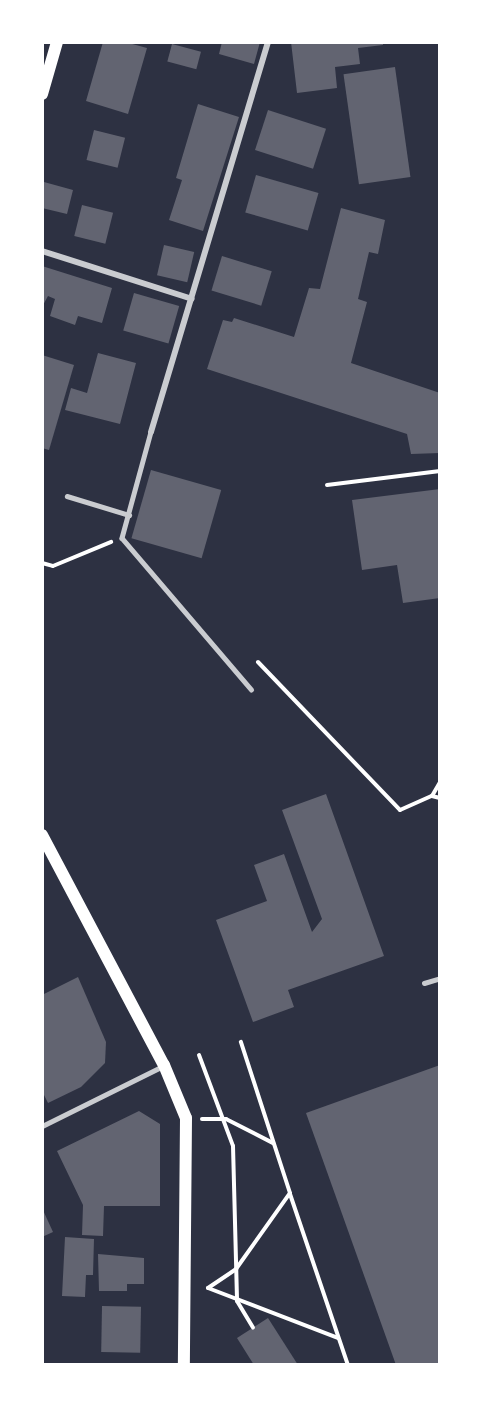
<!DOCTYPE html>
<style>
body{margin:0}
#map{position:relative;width:482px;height:1407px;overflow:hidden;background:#2d3142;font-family:Montserrat,sans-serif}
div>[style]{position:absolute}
.building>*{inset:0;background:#626471;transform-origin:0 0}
.path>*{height:4px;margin:-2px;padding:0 2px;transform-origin:2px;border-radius:2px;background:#fff}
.service>*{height:4.5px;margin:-2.25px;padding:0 2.25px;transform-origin:2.25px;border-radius:2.25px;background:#caccd0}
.pedestrian>*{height:5px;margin:-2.5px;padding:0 2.5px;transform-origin:2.5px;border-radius:2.5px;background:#caccd0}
.minor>*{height:6px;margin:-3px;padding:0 3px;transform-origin:3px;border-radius:3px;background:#caccd0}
.secondary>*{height:12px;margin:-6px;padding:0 6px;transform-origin:6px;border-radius:6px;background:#fff}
span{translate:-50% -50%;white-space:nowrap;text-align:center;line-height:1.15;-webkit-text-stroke:4.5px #fff;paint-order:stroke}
.frame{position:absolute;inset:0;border:44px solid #fff;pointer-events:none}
</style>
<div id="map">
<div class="building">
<i style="clip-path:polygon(103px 42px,125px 42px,147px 48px,128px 114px,86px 101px)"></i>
<i style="clip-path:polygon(222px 42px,260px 42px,254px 64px,219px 54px)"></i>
<i style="clip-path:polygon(291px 42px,383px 42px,383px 45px,358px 48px,360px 64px,335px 67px,337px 88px,297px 93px)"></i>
<i style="left:172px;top:44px;width:30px;height:18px;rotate:15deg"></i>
<i style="left:395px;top:67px;width:111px;height:52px;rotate:82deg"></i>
<i style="clip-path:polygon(198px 104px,239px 117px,203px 231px,169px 220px,182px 180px,176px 178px)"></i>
<i style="left:268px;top:110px;width:61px;height:42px;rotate:18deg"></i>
<i style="left:94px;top:130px;width:32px;height:31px;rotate:14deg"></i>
<i style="left:256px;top:175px;width:65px;height:39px;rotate:16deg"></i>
<i style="clip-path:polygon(44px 182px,73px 190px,67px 214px,42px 208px)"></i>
<i style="left:82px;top:205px;width:32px;height:32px;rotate:14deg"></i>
<i style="clip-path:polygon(341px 208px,385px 220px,378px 254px,369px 252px,358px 299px,367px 302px,351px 363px,440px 393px,440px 453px,411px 454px,407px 434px,207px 369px,223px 320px,232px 322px,234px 318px,294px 337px,309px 288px,320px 289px)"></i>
<i style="left:164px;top:245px;width:31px;height:31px;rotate:13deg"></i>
<i style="left:222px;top:256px;width:52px;height:36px;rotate:17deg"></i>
<i style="clip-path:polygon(42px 266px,112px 288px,102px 323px,78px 316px,75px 325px,50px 316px,55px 299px,48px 296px,42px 307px)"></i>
<i style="left:134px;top:293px;width:47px;height:39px;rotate:16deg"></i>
<i style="clip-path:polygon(98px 353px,136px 363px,120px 424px,65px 410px,71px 388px,87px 393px)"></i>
<i style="clip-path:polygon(42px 355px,74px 365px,49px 450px,42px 448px)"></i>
<i style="left:151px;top:470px;width:73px;height:71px;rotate:16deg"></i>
<i style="clip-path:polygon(440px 489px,440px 598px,403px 603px,397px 565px,362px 570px,352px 500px)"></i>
<i style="clip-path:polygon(326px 794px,384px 956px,288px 990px,294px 1007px,253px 1022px,216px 920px,267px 901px,254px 865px,284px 854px,312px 932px,322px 919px,282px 810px)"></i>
<i style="clip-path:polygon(78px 977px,106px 1042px,105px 1063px,81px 1087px,48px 1103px,42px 1091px,42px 995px)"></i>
<i style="clip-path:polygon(440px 1065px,440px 1365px,396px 1365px,306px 1113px)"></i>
<i style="clip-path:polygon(139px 1111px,160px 1124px,160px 1206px,104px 1206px,103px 1236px,82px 1235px,83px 1205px,57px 1151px)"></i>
<i style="clip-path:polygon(42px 1208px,53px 1232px,42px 1237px)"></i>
<i style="clip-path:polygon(65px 1237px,94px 1239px,93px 1275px,86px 1275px,85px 1297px,62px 1296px)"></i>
<i style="clip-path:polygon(98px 1254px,144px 1258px,144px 1284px,127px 1284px,127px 1291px,99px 1291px)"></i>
<i style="left:102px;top:1306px;width:39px;height:46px;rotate:1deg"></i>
<i style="clip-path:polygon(268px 1318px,298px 1365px,254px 1365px,237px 1338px)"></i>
</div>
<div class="path">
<i style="left:327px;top:485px;width:114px;rotate:-7.1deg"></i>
<i style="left:42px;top:563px;width:11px;rotate:15deg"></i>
<i style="left:53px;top:566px;width:63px;rotate:-22.5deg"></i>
<i style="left:258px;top:662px;width:205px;rotate:46.2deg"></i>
<i style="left:400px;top:810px;width:35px;rotate:-24deg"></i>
<i style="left:432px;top:796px;width:16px;rotate:-60deg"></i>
<i style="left:432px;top:796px;width:8px;rotate:14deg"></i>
<i style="left:199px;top:1055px;width:97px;rotate:69.5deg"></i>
<i style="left:233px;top:1146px;width:155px;rotate:88.5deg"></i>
<i style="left:237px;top:1301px;width:31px;rotate:59deg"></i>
<i style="left:202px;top:1119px;width:24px"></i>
<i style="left:226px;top:1119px;width:53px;rotate:27.1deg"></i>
<i style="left:290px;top:1194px;width:181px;rotate:71.3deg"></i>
<i style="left:208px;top:1288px;width:34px;rotate:-34deg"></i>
<i style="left:236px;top:1269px;width:93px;rotate:-54.6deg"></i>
<i style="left:290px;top:1193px;width:159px;rotate:-108deg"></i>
<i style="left:208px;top:1288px;width:139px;rotate:21deg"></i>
</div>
<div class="service">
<i style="left:151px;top:432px;width:110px;rotate:105.3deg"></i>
<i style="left:122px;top:538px;width:199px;rotate:49.5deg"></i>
<i style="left:67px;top:496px;width:65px;rotate:17deg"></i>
</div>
<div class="pedestrian">
<i style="left:424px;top:983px;width:17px;rotate:-17deg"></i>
<i style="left:42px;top:1126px;width:135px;rotate:-26.4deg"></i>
</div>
<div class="minor">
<i style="left:42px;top:251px;width:157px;rotate:17.7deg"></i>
<i style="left:151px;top:432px;width:407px;rotate:-73.3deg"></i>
</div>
<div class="secondary">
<i style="left:42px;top:94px;width:54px;rotate:-73.9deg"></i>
<i style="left:42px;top:835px;width:260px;rotate:62.1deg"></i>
<i style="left:164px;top:1065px;width:57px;rotate:67.5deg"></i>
<i style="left:186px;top:1118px;width:247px;rotate:90.5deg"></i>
</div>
<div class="frame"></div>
</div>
